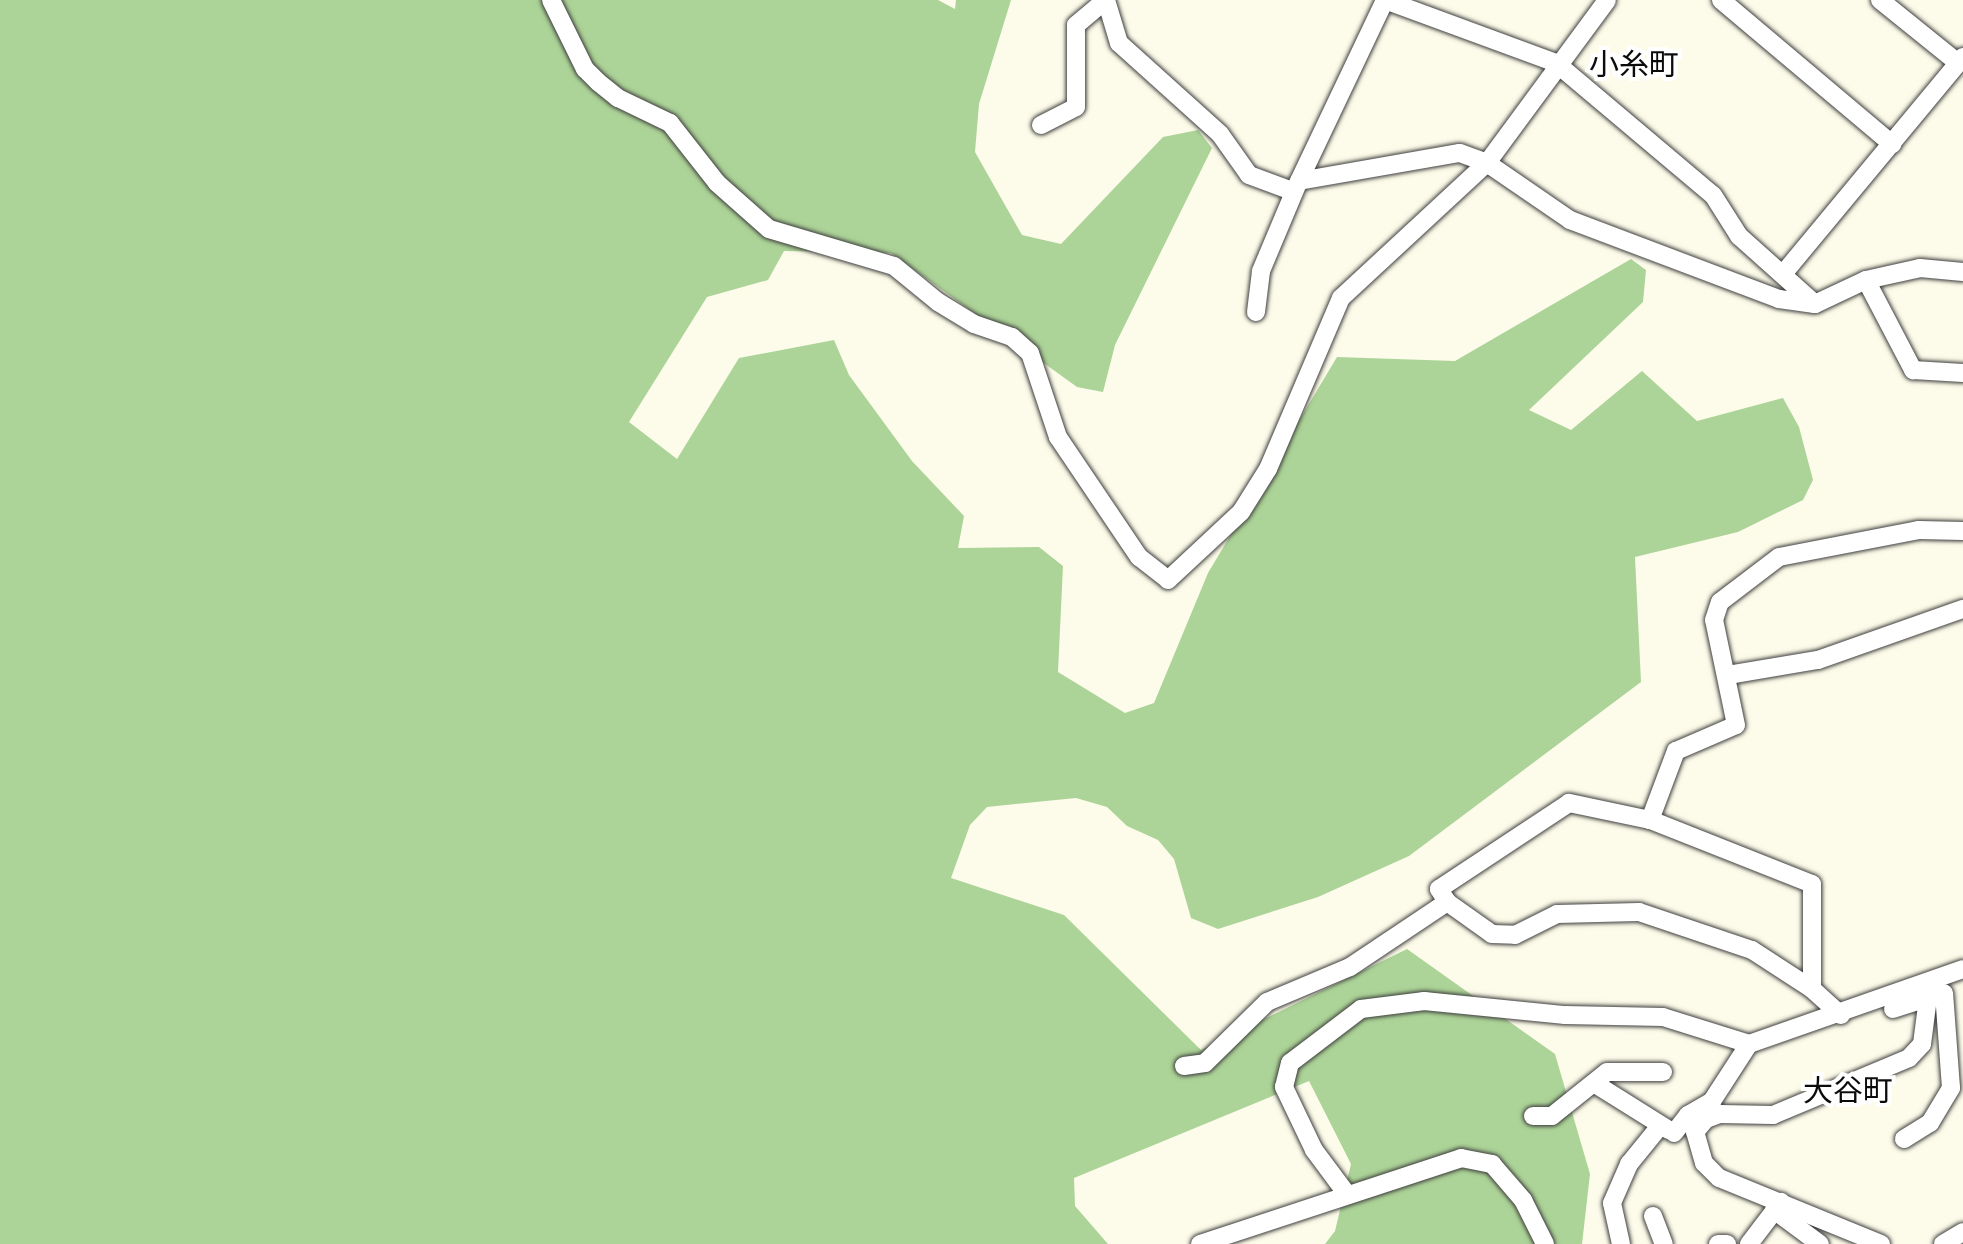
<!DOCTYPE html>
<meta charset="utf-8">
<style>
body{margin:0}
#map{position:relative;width:1963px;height:1244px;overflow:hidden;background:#fdfcea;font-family:"Roboto Serif","Noto Sans JP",serif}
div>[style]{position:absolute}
.forest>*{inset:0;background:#add498}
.roads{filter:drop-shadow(0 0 2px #3e3e3e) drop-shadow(0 0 2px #3e3e3e)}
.minor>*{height:18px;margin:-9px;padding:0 9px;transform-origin:9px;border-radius:9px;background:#fff}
span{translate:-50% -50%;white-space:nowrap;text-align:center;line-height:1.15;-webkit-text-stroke:8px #fff;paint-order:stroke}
.quarter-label{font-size:30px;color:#0b0b0b}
</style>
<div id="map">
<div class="forest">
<i style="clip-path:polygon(0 0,938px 0,955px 9px,956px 0,1011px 0,979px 104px,975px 152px,1022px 235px,1061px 244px,1163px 137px,1198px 130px,1212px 148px,1115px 345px,1103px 392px,1077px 387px,891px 253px,784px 251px,768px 280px,707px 297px,629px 422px,677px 459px,739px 358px,834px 340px,849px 375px,912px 461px,964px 516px,958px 548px,1039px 547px,1063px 566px,1058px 672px,1125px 713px,1154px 703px,1208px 573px,1337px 357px,1455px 361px,1631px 259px,1646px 270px,1643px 302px,1529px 410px,1571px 430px,1642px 371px,1697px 421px,1783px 398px,1799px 427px,1813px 480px,1803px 500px,1738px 532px,1635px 557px,1641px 682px,1409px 856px,1318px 897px,1218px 929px,1191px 918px,1174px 859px,1158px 840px,1127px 826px,1107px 807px,1076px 798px,987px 807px,970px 825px,951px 878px,1064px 915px,1201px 1050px,1407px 949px,1555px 1054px,1590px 1174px,1582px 1244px,1325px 1244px,1335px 1231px,1351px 1164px,1309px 1081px,1074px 1178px,1075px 1206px,1108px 1244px,0 1244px)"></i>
</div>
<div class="roads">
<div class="minor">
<i style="left:551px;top:0;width:77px;rotate:63.8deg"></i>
<i style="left:585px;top:69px;width:18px;rotate:45deg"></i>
<i style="left:598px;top:82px;width:26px;rotate:39deg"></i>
<i style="left:618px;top:98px;width:58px;rotate:25.7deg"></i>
<i style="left:670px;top:123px;width:76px;rotate:51.9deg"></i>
<i style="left:717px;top:183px;width:69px;rotate:41.5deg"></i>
<i style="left:769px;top:229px;width:130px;rotate:16.5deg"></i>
<i style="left:894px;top:266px;width:57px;rotate:39.3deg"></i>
<i style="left:938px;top:302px;width:42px;rotate:31.4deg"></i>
<i style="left:974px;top:324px;width:40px;rotate:18.9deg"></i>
<i style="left:1012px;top:337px;width:24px;rotate:42deg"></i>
<i style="left:1030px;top:353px;width:89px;rotate:71.6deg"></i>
<i style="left:1058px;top:437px;width:145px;rotate:56deg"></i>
<i style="left:1139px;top:557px;width:37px;rotate:38deg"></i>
<i style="left:1168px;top:580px;width:100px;rotate:-43deg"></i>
<i style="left:1241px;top:512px;width:51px;rotate:-57.9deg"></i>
<i style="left:1268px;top:469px;width:186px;rotate:-66.9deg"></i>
<i style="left:1341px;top:298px;width:199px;rotate:-42.8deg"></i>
<i style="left:1487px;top:163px;width:202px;rotate:-53.6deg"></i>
<i style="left:1106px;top:0;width:45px;rotate:73.2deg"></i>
<i style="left:1119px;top:43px;width:136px;rotate:42deg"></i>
<i style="left:1220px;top:134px;width:50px;rotate:54.7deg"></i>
<i style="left:1249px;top:175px;width:46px;rotate:20.4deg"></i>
<i style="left:1385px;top:0;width:200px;rotate:115.4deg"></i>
<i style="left:1299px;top:181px;width:163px;rotate:-9.9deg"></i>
<i style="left:1460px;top:153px;width:29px;rotate:20deg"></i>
<i style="left:1487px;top:163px;width:101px;rotate:34.5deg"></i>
<i style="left:1570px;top:220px;width:223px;rotate:20.7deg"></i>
<i style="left:1779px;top:299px;width:36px;rotate:8deg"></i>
<i style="left:1815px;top:304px;width:56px;rotate:-25.2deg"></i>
<i style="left:1866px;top:280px;width:55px;rotate:-12.5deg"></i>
<i style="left:1920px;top:268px;width:43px;rotate:5.3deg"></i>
<i style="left:1385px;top:0;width:182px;rotate:20.2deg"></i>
<i style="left:1556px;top:63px;width:205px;rotate:40.1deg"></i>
<i style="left:1713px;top:195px;width:49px;rotate:57.6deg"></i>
<i style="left:1739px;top:236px;width:102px;rotate:41.8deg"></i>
<i style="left:1721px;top:0;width:224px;rotate:40.1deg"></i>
<i style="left:1880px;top:0;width:100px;rotate:38.9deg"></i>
<i style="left:1041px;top:125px;width:39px;rotate:-27deg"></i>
<i style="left:1076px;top:107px;width:82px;rotate:-90deg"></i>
<i style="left:1076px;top:25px;width:39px;rotate:-40deg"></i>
<i style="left:1783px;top:274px;width:282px;rotate:-50.3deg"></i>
<i style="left:1866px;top:280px;width:102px;rotate:62.4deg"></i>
<i style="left:1913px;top:370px;width:50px;rotate:3.4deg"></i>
<i style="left:1256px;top:312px;width:41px;rotate:-83deg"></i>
<i style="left:1261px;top:271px;width:95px;rotate:-67.2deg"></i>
<i style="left:1728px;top:675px;width:91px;rotate:-9.5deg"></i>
<i style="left:1818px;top:660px;width:154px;rotate:-19.4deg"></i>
<i style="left:1650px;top:820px;width:74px;rotate:-69.4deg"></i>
<i style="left:1676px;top:751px;width:65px;rotate:-23.4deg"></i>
<i style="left:1736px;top:725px;width:107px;rotate:-101.8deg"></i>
<i style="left:1714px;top:620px;width:19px;rotate:-72deg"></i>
<i style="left:1720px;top:602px;width:74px;rotate:-37.3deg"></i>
<i style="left:1779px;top:557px;width:143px;rotate:-10.9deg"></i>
<i style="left:1919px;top:530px;width:44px;rotate:1.3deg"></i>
<i style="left:1812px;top:989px;width:105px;rotate:-90deg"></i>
<i style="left:1812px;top:884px;width:174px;rotate:-158.4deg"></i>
<i style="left:1650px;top:820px;width:83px;rotate:-168.1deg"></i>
<i style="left:1569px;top:803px;width:156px;rotate:146.5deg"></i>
<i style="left:1439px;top:889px;width:15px;rotate:58deg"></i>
<i style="left:1447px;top:902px;width:55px;rotate:35.4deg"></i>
<i style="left:1492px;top:934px;width:23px;rotate:2deg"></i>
<i style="left:1515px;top:935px;width:47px;rotate:-26.6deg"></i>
<i style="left:1557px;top:914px;width:82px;rotate:-1.4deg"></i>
<i style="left:1639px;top:912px;width:119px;rotate:18.6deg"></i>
<i style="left:1752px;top:950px;width:72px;rotate:33deg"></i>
<i style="left:1812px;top:989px;width:39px;rotate:42deg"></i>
<i style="left:1893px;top:1009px;width:45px;rotate:-18deg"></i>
<i style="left:1184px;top:1066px;width:21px;rotate:-8deg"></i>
<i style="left:1205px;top:1063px;width:87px;rotate:-44.5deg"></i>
<i style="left:1267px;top:1002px;width:90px;rotate:-22.9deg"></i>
<i style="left:1350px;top:967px;width:117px;rotate:-33.8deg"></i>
<i style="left:1597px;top:1085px;width:85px;rotate:32deg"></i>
<i style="left:1533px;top:1116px;width:19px"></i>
<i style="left:1552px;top:1116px;width:70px;rotate:-38.7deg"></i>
<i style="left:1607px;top:1072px;width:56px"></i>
<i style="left:1674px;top:1133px;width:23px;rotate:-52deg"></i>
<i style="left:1688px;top:1115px;width:28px;rotate:-30deg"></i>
<i style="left:1712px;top:1101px;width:68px;rotate:-57deg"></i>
<i style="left:1904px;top:1139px;width:31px;rotate:-32deg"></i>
<i style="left:1930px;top:1123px;width:41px;rotate:-59deg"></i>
<i style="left:1951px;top:1088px;width:95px;rotate:-94.2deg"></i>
<i style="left:1346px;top:1193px;width:54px;rotate:-126.7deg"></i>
<i style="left:1314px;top:1150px;width:70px;rotate:-115.5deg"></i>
<i style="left:1284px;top:1087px;width:25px;rotate:-76deg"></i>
<i style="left:1290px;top:1063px;width:89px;rotate:-37.3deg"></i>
<i style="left:1361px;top:1009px;width:64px;rotate:-7.2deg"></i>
<i style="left:1424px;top:1001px;width:142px;rotate:5.7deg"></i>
<i style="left:1565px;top:1015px;width:98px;rotate:1.2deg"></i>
<i style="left:1663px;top:1017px;width:90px;rotate:17.4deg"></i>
<i style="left:1749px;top:1044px;width:227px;rotate:-19.3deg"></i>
<i style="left:1774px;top:1210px;width:57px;rotate:36.5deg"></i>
<i style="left:1653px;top:1216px;width:30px;rotate:69deg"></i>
<i style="left:1200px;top:1244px;width:275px;rotate:-18.2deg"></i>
<i style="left:1461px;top:1158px;width:32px;rotate:11deg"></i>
<i style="left:1492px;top:1164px;width:48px;rotate:49.3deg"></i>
<i style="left:1523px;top:1200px;width:49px;rotate:63.4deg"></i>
<i style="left:1621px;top:1244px;width:42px;rotate:-102.4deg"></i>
<i style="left:1612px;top:1203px;width:43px;rotate:-66.4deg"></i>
<i style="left:1629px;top:1164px;width:49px;rotate:-50.8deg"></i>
<i style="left:1718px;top:1244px;width:9px"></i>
<i style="left:1749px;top:1244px;width:53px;rotate:-52.7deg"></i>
<i style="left:1881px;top:1244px;width:175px;rotate:-157.8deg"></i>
<i style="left:1719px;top:1178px;width:21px;rotate:-135deg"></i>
<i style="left:1704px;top:1163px;width:32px;rotate:-106deg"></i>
<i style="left:1695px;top:1132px;width:17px;rotate:-50deg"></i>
<i style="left:1706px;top:1119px;width:15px;rotate:-20deg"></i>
<i style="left:1720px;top:1114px;width:53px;rotate:1.1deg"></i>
<i style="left:1773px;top:1115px;width:147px;rotate:-22.7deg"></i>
<i style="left:1909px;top:1058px;width:19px;rotate:-47deg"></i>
<i style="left:1922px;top:1044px;width:46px;rotate:-82.6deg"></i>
<i style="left:1943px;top:1244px;width:23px;rotate:-31deg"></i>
</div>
</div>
<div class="quarter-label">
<span style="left:1634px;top:65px">小糸町</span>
<span style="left:1848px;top:1091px">大谷町</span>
</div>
</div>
